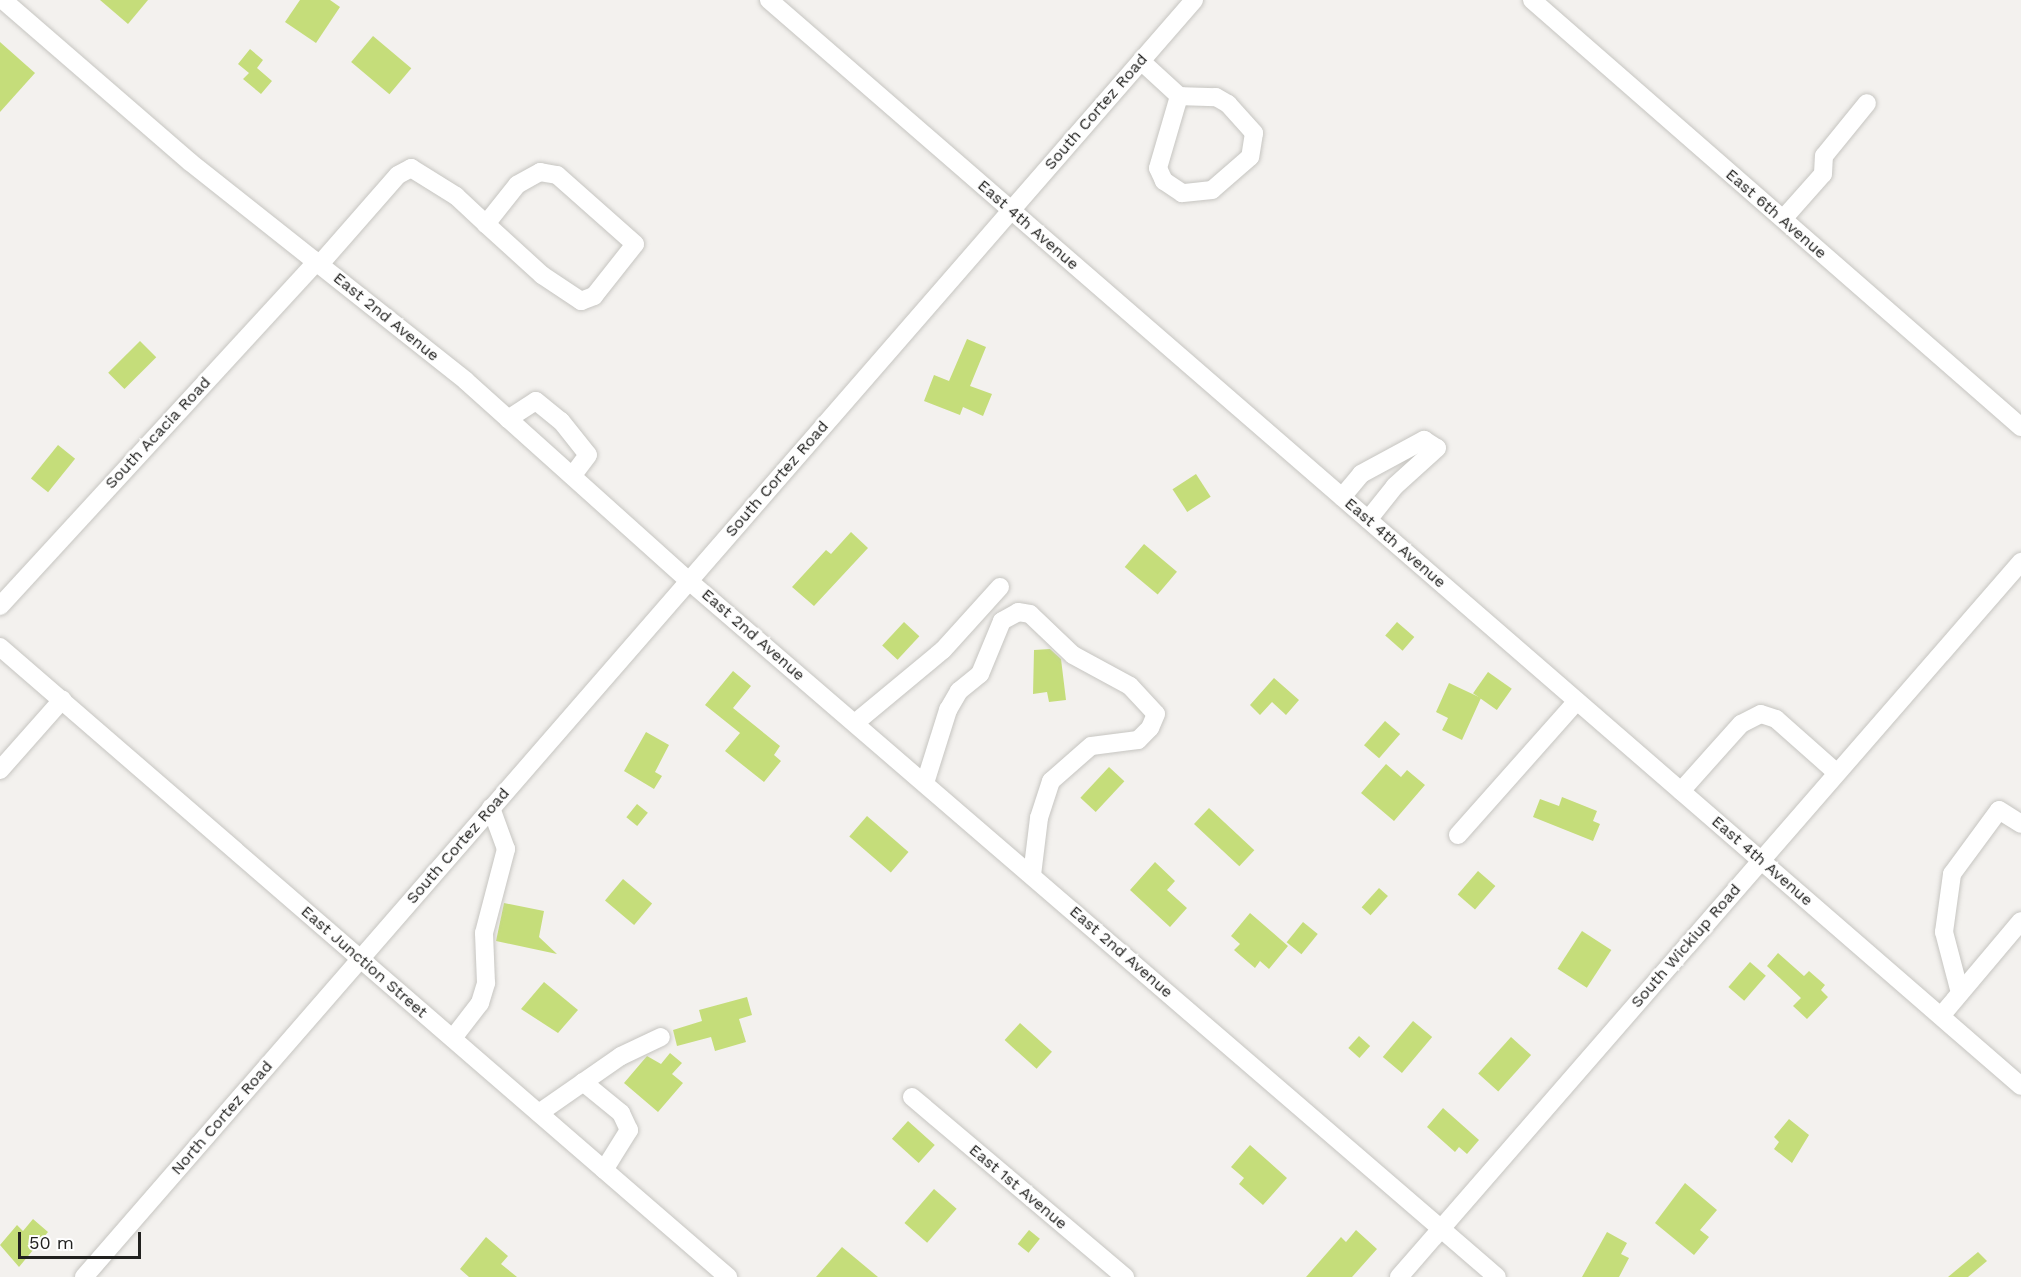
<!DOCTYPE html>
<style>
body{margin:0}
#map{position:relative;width:2021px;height:1277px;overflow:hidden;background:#f3f1ee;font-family:"Work Sans",sans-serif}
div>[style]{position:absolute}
.building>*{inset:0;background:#c5dd7a;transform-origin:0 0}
.roads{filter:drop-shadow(0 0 2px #c6c5c1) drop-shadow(0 0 2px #c6c5c1)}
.minor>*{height:18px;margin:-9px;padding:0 9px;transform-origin:9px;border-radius:9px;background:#fff}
span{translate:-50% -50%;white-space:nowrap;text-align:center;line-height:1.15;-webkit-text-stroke:5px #fff;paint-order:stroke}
.street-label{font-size:16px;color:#21211f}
.scale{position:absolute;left:18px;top:1232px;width:123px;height:27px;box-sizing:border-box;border:3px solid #21211f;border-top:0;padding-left:8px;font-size:18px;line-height:21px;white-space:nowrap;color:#21211f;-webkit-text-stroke:4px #fff;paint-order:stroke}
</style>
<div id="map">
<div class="building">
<i style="clip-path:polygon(100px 0,148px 0,128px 24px)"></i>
<i style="clip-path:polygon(300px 0,330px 0,340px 7px,316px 43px,285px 22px)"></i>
<i style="left:373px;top:36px;width:50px;height:34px;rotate:40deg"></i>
<i style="clip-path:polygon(0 42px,35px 73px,0 112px)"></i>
<i style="clip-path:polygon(250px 49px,263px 60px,257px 68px,272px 81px,261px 94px,243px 79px,249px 73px,238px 64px)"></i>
<i style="clip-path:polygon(967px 339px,986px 347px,970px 386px,992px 394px,983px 416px,963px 407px,960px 415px,924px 401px,934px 375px,949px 381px)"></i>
<i style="left:140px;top:341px;width:23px;height:45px;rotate:45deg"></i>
<i style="left:58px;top:445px;width:22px;height:43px;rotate:39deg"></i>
<i style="left:1196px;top:474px;width:27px;height:28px;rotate:57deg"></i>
<i style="clip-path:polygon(851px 532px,868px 548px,814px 606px,792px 587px,826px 550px,831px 554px)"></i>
<i style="left:1144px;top:544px;width:43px;height:30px;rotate:40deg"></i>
<i style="left:904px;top:622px;width:21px;height:32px;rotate:43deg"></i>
<i style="left:1397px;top:622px;width:23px;height:18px;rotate:41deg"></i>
<i style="clip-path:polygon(1050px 649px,1061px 659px,1066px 700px,1049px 702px,1047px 692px,1033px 694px,1034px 650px)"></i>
<i style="clip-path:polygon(733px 671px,751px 686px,733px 708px,780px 746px,774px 755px,781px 761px,764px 782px,725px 751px,740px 733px,705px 705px)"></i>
<i style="left:1488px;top:672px;width:29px;height:26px;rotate:35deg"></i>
<i style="clip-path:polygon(1274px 678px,1299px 700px,1286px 715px,1272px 702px,1260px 715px,1250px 705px)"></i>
<i style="clip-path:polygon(1449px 683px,1481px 698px,1462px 740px,1442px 730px,1448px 718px,1436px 712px)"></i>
<i style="left:1385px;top:721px;width:20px;height:32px;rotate:41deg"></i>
<i style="clip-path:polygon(646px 732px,669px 745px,655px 772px,662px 776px,654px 789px,624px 771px)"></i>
<i style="clip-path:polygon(1386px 764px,1401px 777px,1407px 770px,1425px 785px,1394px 821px,1361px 793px)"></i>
<i style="left:1109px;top:767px;width:21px;height:42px;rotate:43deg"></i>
<i style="clip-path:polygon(1562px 797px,1597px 811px,1593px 821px,1600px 824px,1593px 841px,1533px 817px,1540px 799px,1559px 806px)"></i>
<i style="left:637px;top:804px;width:14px;height:17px;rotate:39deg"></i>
<i style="left:1209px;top:808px;width:62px;height:22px;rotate:43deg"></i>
<i style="left:867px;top:816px;width:55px;height:27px;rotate:41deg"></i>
<i style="clip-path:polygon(1155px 862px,1175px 881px,1167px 890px,1187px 908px,1170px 927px,1130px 890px)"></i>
<i style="left:1478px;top:871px;width:23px;height:31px;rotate:41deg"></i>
<i style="left:623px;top:879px;width:38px;height:28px;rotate:40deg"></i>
<i style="left:1379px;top:888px;width:12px;height:26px;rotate:42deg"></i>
<i style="clip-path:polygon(504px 903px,544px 911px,539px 937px,557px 954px,496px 941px)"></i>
<i style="clip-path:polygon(1250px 913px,1288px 946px,1269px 969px,1260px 961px,1255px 968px,1234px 950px,1240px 944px,1231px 936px)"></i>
<i style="left:1303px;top:922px;width:19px;height:26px;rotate:39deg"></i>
<i style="left:1582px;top:931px;width:35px;height:45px;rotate:33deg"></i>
<i style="clip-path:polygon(1778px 953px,1804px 976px,1809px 971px,1825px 985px,1821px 990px,1828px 997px,1807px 1019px,1793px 1006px,1801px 998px,1767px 966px)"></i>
<i style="left:1750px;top:962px;width:21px;height:33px;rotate:41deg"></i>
<i style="clip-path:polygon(544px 982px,578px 1010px,558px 1033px,521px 1009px)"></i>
<i style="clip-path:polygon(747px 997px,752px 1015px,739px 1019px,746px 1042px,715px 1051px,711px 1037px,677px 1046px,673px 1030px,702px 1021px,699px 1010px)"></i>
<i style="left:1413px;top:1021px;width:25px;height:47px;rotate:40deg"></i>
<i style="left:1020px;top:1023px;width:43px;height:23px;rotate:42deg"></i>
<i style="left:1359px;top:1036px;width:15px;height:16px;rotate:42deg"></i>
<i style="left:1511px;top:1037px;width:27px;height:49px;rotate:42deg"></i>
<i style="clip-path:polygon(670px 1053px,682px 1063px,672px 1074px,683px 1083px,658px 1112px,624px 1083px,647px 1056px,661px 1064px)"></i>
<i style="clip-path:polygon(1443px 1108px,1479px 1140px,1467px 1154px,1459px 1147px,1455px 1152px,1427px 1127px)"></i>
<i style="clip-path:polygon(1789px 1119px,1809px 1135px,1792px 1163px,1774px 1149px,1779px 1142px,1774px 1137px)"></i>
<i style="left:908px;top:1121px;width:36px;height:24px;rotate:42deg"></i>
<i style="clip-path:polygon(1250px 1145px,1287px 1178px,1263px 1205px,1239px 1184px,1244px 1178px,1231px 1167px)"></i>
<i style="clip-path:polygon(1685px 1183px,1717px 1210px,1700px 1230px,1709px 1237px,1694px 1255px,1655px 1223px)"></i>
<i style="left:934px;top:1189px;width:30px;height:45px;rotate:41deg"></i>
<i style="clip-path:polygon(33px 1219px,48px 1232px,19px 1267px,0 1245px,17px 1225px,23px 1231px)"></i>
<i style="left:1029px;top:1230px;width:14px;height:18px;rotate:39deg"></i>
<i style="clip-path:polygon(1356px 1230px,1377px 1249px,1352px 1277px,1306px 1277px,1341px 1237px,1346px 1242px)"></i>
<i style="clip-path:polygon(1607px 1232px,1627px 1243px,1621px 1254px,1629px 1258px,1619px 1277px,1582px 1277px)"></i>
<i style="clip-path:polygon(486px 1237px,508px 1256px,501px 1264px,517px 1277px,469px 1277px,460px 1269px)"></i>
<i style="clip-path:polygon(842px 1247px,878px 1277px,816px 1277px)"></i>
<i style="clip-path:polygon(1978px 1252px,1987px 1261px,1968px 1277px,1948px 1277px)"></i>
</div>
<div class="roads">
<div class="minor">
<i style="left:3px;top:0;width:247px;rotate:40.9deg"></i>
<i style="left:190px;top:162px;width:352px;rotate:38.4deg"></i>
<i style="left:466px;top:381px;width:300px;rotate:41.9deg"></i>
<i style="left:689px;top:581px;width:1066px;rotate:40.74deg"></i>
<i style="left:769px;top:0;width:1657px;rotate:40.94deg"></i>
<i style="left:1532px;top:0;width:649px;rotate:41.13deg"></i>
<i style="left:1141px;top:61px;width:52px;rotate:42.6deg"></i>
<i style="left:1179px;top:96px;width:37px;rotate:2deg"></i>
<i style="left:1216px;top:97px;width:14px;rotate:30deg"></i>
<i style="left:1228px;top:104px;width:39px;rotate:48deg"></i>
<i style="left:1254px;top:133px;width:24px;rotate:99deg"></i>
<i style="left:1250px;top:157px;width:50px;rotate:139deg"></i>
<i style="left:1212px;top:190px;width:30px;rotate:174deg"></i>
<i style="left:1182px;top:193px;width:22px;rotate:-146deg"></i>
<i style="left:1164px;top:181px;width:14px;rotate:-115deg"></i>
<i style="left:1158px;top:168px;width:75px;rotate:-73.7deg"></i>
<i style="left:1783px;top:219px;width:60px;rotate:-48.4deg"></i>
<i style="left:1823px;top:174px;width:18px;rotate:-87deg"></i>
<i style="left:1824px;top:156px;width:68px;rotate:-50.9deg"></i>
<i style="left:320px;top:264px;width:118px;rotate:-48.8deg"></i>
<i style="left:398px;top:175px;width:15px;rotate:-28deg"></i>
<i style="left:411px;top:168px;width:53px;rotate:31.9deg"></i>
<i style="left:456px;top:196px;width:41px;rotate:43deg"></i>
<i style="left:486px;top:224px;width:76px;rotate:42.3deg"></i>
<i style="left:542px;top:275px;width:47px;rotate:33.7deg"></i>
<i style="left:581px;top:301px;width:14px;rotate:-21deg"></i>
<i style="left:594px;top:296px;width:66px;rotate:-51.7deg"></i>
<i style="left:635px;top:244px;width:104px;rotate:-138.5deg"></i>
<i style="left:557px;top:175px;width:17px;rotate:-170deg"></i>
<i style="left:540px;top:172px;width:26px;rotate:151deg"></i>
<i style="left:517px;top:185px;width:50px;rotate:128.5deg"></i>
<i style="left:508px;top:419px;width:33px;rotate:-33deg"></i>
<i style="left:536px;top:401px;width:32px;rotate:39deg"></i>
<i style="left:561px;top:421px;width:43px;rotate:51.5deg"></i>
<i style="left:588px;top:455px;width:26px;rotate:127deg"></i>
<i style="left:1342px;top:497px;width:30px;rotate:-50deg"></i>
<i style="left:1361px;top:474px;width:72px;rotate:-28.4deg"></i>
<i style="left:1424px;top:440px;width:15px;rotate:32deg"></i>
<i style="left:1437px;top:448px;width:57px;rotate:137.9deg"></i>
<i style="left:1395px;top:486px;width:43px;rotate:128.5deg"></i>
<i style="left:0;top:606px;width:469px;rotate:-47.4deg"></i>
<i style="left:0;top:647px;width:963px;rotate:40.87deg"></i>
<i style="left:855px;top:723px;width:114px;rotate:-39.7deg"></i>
<i style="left:943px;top:650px;width:85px;rotate:-47.9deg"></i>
<i style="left:0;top:770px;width:94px;rotate:-48.5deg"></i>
<i style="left:925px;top:783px;width:77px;rotate:-72.5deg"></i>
<i style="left:948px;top:710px;width:22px;rotate:-60deg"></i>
<i style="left:959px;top:691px;width:27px;rotate:-39deg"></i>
<i style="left:980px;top:674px;width:57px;rotate:-67.5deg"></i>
<i style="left:1002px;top:621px;width:18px;rotate:-29deg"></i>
<i style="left:1018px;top:612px;width:12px;rotate:9deg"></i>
<i style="left:1030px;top:614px;width:59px;rotate:43.6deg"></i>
<i style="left:1073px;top:655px;width:65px;rotate:28.5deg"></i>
<i style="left:1130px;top:686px;width:38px;rotate:47deg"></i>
<i style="left:1156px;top:714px;width:15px;rotate:113deg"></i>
<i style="left:1150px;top:728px;width:17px;rotate:135deg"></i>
<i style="left:1138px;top:740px;width:47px;rotate:172.7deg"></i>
<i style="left:1091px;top:746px;width:53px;rotate:138.8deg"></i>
<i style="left:1051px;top:781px;width:39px;rotate:108deg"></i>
<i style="left:1039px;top:818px;width:57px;rotate:97deg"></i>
<i style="left:1681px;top:791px;width:90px;rotate:-48.2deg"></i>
<i style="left:1741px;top:724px;width:22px;rotate:-27deg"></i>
<i style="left:1761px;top:714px;width:16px;rotate:18deg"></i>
<i style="left:1776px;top:719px;width:81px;rotate:41.5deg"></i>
<i style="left:1458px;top:835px;width:179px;rotate:-48.4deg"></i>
<i style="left:1960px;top:993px;width:63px;rotate:-104.7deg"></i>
<i style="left:1944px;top:932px;width:59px;rotate:-82.1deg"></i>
<i style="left:1952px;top:874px;width:79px;rotate:-53.7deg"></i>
<i style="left:1999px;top:810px;width:26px;rotate:32deg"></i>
<i style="left:1941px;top:1016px;width:124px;rotate:-49.9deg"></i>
<i style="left:453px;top:1038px;width:44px;rotate:-52.4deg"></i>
<i style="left:480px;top:1003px;width:21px;rotate:-73deg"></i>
<i style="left:486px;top:983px;width:50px;rotate:-92.3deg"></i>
<i style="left:484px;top:933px;width:87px;rotate:-75.3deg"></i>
<i style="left:506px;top:849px;width:44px;rotate:-110.1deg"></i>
<i style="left:583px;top:1082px;width:49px;rotate:39.2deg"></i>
<i style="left:621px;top:1113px;width:19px;rotate:65deg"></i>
<i style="left:629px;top:1130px;width:47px;rotate:122deg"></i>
<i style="left:912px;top:1097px;width:279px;rotate:40.2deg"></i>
<i style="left:539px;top:1113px;width:100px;rotate:-34.8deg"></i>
<i style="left:621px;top:1056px;width:44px;rotate:-25.4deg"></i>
<i style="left:84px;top:1277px;width:1692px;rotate:-49deg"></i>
<i style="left:1399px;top:1277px;width:948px;rotate:-48.98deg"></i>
</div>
</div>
<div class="street-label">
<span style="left:1096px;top:112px;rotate:-49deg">South Cortez Road</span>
<span style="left:1776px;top:214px;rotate:41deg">East 6th Avenue</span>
<span style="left:1028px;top:225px;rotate:41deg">East 4th Avenue</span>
<span style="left:386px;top:317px;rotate:39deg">East 2nd Avenue</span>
<span style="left:158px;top:433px;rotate:-47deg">South Acacia Road</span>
<span style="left:777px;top:479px;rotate:-49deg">South Cortez Road</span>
<span style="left:1395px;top:543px;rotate:41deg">East 4th Avenue</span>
<span style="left:753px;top:635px;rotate:41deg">East 2nd Avenue</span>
<span style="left:458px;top:846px;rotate:-49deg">South Cortez Road</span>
<span style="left:1762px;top:861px;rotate:41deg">East 4th Avenue</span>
<span style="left:1686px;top:946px;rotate:-49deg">South Wickiup Road</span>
<span style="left:1121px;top:952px;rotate:41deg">East 2nd Avenue</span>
<span style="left:364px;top:962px;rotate:41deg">East Junction Street</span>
<span style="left:222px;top:1118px;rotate:-49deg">North Cortez Road</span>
<span style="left:1018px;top:1187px;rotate:40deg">East 1st Avenue</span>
</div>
<div class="scale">50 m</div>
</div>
